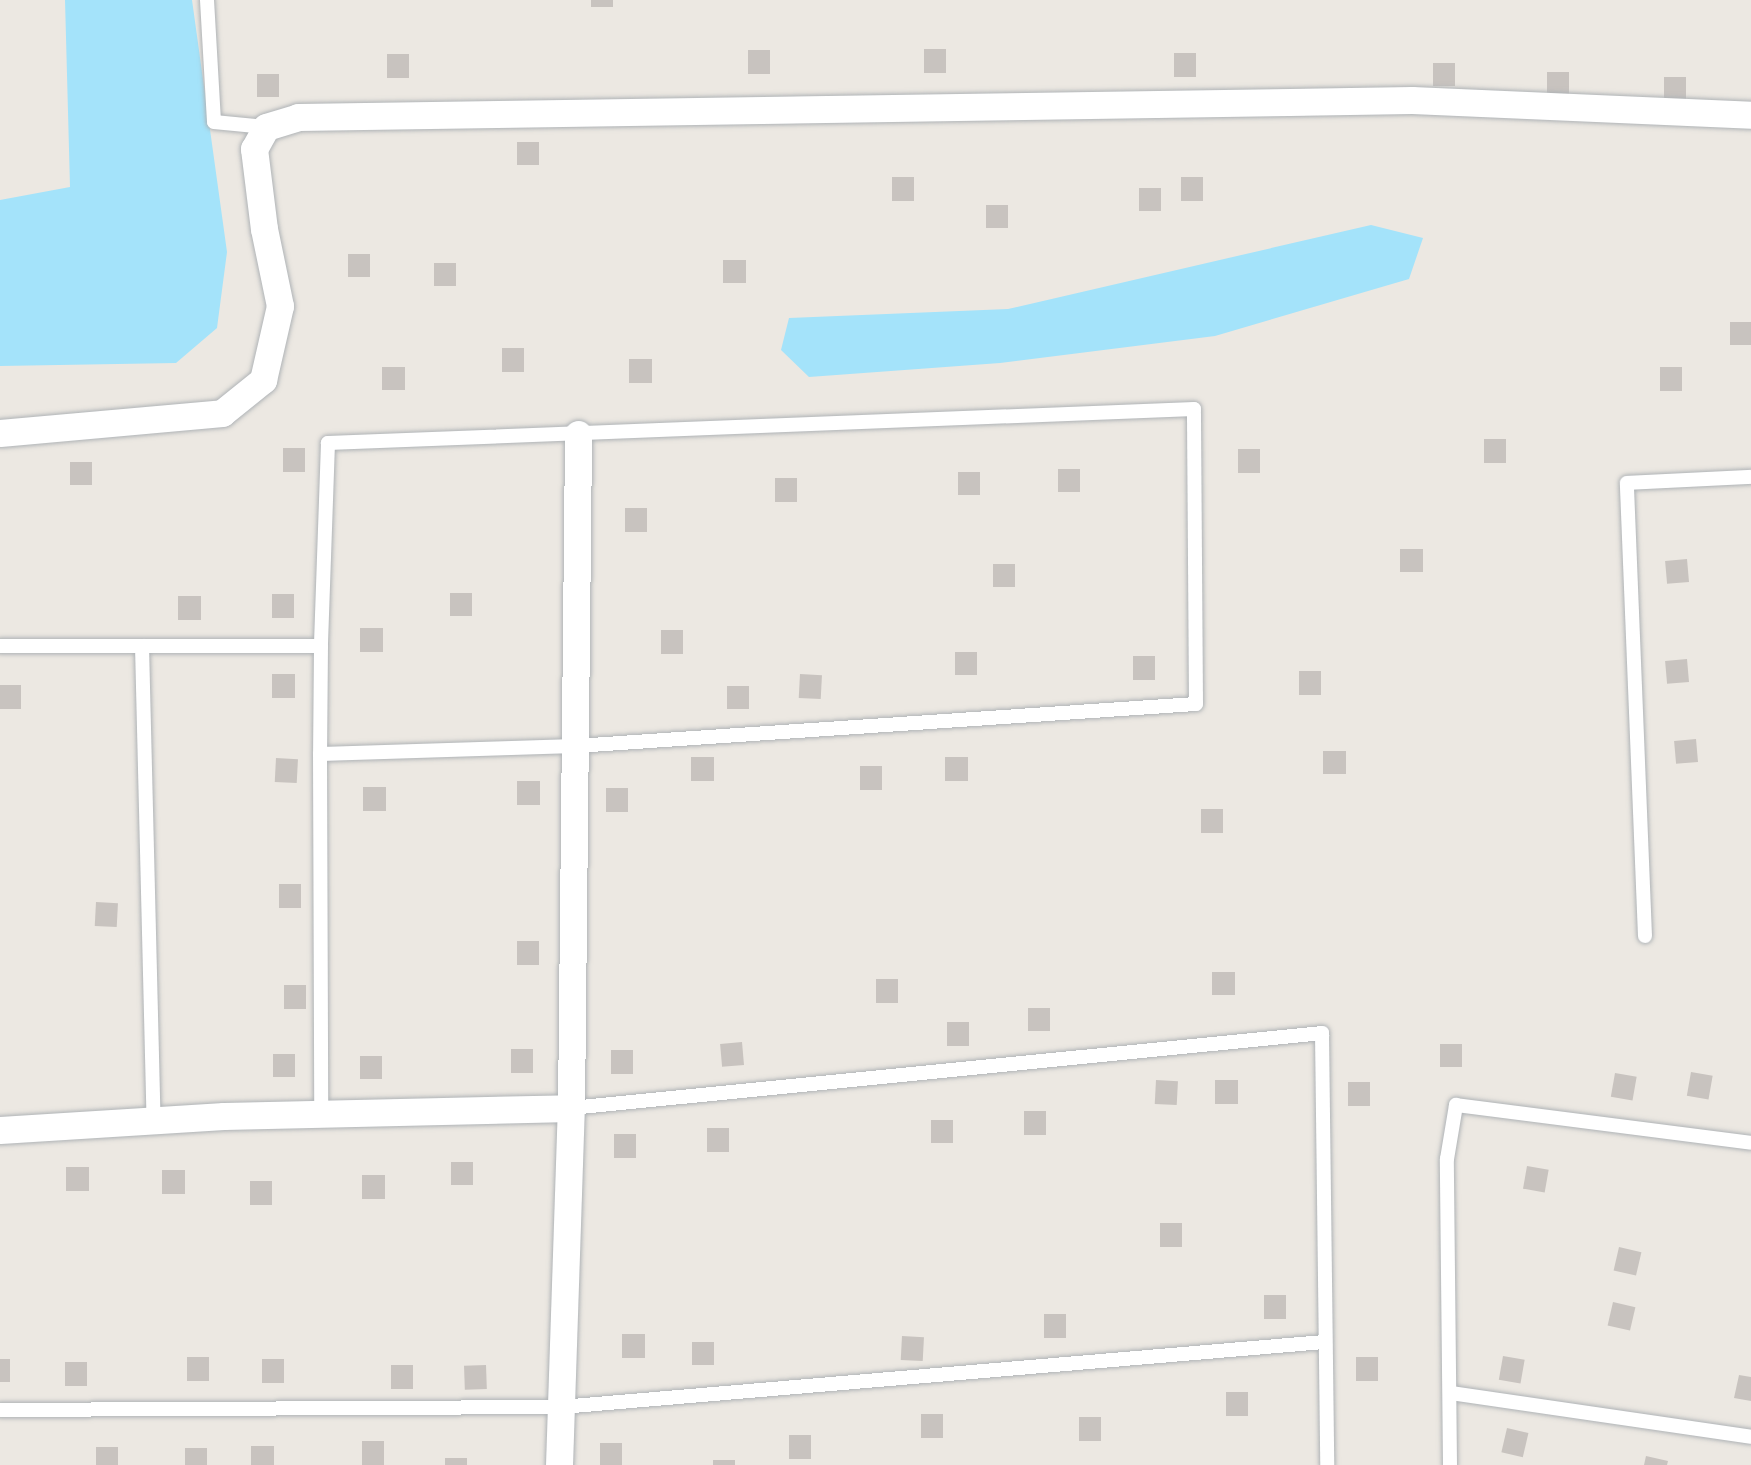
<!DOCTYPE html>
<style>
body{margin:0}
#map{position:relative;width:1751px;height:1465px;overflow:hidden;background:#ece8e2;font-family:Rubik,sans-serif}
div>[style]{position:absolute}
.water>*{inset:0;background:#a4e3fa}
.building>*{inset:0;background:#c8c3bf;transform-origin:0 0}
.roads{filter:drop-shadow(0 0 2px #afb3b6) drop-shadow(0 0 2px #afb3b6)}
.lane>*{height:14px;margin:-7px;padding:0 7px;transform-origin:7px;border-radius:7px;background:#fff}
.street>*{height:27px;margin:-13.5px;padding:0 13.5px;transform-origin:13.5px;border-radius:13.5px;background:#fff}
span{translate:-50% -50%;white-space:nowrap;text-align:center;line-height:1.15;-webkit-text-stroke:5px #fff;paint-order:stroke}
</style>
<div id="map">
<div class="water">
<i style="clip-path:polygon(65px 0,192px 0,227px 252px,217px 328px,176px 363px,0 366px,0 200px,70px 187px)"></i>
<i style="clip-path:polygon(1371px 225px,1423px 238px,1409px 279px,1215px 336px,1000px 363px,809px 377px,781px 350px,789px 318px,1008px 309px)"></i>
</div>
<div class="building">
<i style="left:591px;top:0;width:22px;height:7px"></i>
<i style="left:924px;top:49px;width:22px;height:24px"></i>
<i style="left:748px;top:50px;width:22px;height:24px"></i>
<i style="left:1174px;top:53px;width:22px;height:24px"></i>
<i style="left:387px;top:54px;width:22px;height:24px"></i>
<i style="left:1433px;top:63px;width:22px;height:23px"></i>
<i style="left:1547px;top:72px;width:22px;height:24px"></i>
<i style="left:257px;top:74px;width:22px;height:23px"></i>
<i style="left:1664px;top:77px;width:22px;height:23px"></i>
<i style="left:517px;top:142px;width:22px;height:23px"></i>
<i style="left:892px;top:177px;width:22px;height:24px"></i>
<i style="left:1181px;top:177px;width:22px;height:24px"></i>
<i style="left:1139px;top:188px;width:22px;height:23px"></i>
<i style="left:986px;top:205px;width:22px;height:23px"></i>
<i style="left:348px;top:254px;width:22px;height:23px"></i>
<i style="left:723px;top:260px;width:23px;height:23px"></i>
<i style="left:434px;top:263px;width:22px;height:23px"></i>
<i style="left:1730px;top:322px;width:21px;height:23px"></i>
<i style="left:502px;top:348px;width:22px;height:24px"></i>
<i style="left:629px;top:359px;width:23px;height:24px"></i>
<i style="left:382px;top:367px;width:23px;height:23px"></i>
<i style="left:1660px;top:367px;width:22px;height:24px"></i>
<i style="left:1506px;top:439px;width:24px;height:22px;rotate:90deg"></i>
<i style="left:283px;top:448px;width:22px;height:24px"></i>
<i style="left:1238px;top:449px;width:22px;height:24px"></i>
<i style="left:70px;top:462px;width:22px;height:23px"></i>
<i style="left:1058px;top:469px;width:22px;height:23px"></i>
<i style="left:958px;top:472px;width:22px;height:23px"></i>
<i style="left:775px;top:478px;width:22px;height:24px"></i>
<i style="left:625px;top:508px;width:22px;height:24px"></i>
<i style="left:1400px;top:549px;width:23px;height:23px"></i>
<i style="left:1687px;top:559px;width:23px;height:22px;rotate:85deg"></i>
<i style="left:993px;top:564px;width:22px;height:23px"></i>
<i style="left:450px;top:593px;width:22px;height:23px"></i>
<i style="left:272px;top:594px;width:22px;height:24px"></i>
<i style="left:178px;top:596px;width:23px;height:24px"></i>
<i style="left:360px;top:628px;width:23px;height:24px"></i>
<i style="left:661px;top:630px;width:22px;height:24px"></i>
<i style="left:955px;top:652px;width:22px;height:23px"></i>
<i style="left:1133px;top:656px;width:22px;height:24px"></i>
<i style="left:1687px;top:659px;width:23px;height:22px;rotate:85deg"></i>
<i style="left:1299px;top:671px;width:22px;height:24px"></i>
<i style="left:272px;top:674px;width:23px;height:24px"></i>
<i style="left:800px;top:674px;width:22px;height:24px;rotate:3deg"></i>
<i style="left:0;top:685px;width:21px;height:24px"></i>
<i style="left:727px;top:686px;width:22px;height:23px"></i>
<i style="left:1696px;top:739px;width:23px;height:22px;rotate:85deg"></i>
<i style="left:1323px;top:751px;width:23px;height:23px"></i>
<i style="left:691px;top:757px;width:23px;height:24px"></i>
<i style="left:945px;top:757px;width:23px;height:24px"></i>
<i style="left:276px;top:758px;width:22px;height:24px;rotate:3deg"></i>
<i style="left:860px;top:766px;width:22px;height:24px"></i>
<i style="left:517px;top:781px;width:23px;height:24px"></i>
<i style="left:363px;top:787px;width:23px;height:24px"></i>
<i style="left:606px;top:788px;width:22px;height:24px"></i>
<i style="left:1201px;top:809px;width:22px;height:24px"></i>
<i style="left:279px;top:884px;width:22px;height:24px"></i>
<i style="left:96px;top:902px;width:22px;height:24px;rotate:3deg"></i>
<i style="left:517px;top:941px;width:22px;height:24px"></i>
<i style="left:1212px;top:972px;width:23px;height:23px"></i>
<i style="left:876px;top:979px;width:22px;height:24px"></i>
<i style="left:284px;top:985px;width:22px;height:24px"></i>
<i style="left:1028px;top:1008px;width:22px;height:23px"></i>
<i style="left:947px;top:1022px;width:22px;height:24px"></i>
<i style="left:742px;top:1042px;width:23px;height:22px;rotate:85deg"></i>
<i style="left:1440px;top:1044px;width:22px;height:23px"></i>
<i style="left:511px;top:1049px;width:22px;height:24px"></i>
<i style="left:611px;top:1050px;width:22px;height:24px"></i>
<i style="left:273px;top:1054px;width:22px;height:23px"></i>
<i style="left:360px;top:1056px;width:22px;height:23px"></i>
<i style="left:1691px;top:1072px;width:22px;height:24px;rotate:10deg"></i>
<i style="left:1615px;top:1073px;width:22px;height:24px;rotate:10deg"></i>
<i style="left:1156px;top:1080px;width:22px;height:24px;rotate:3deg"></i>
<i style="left:1215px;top:1080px;width:23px;height:24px"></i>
<i style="left:1348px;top:1082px;width:22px;height:24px"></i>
<i style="left:1024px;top:1111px;width:22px;height:24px"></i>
<i style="left:931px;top:1120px;width:22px;height:23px"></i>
<i style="left:707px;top:1128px;width:22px;height:24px"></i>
<i style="left:614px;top:1134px;width:22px;height:24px"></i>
<i style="left:451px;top:1162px;width:22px;height:23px"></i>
<i style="left:1527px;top:1166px;width:22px;height:23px;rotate:10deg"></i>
<i style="left:66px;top:1167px;width:23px;height:24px"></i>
<i style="left:185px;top:1170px;width:24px;height:23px;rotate:90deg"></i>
<i style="left:362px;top:1175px;width:23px;height:24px"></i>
<i style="left:250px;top:1181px;width:22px;height:24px"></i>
<i style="left:1160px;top:1223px;width:22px;height:24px"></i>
<i style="left:1619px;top:1247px;width:23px;height:24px;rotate:13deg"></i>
<i style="left:1264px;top:1295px;width:22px;height:24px"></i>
<i style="left:1613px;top:1302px;width:23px;height:24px;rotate:13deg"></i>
<i style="left:1066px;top:1314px;width:24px;height:22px;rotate:90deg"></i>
<i style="left:622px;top:1334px;width:23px;height:24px"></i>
<i style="left:902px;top:1336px;width:22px;height:24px;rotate:3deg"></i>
<i style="left:692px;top:1342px;width:22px;height:23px"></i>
<i style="left:1503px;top:1356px;width:22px;height:24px;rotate:10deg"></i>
<i style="left:209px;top:1357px;width:24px;height:22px;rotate:90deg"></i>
<i style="left:1356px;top:1357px;width:22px;height:24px"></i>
<i style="left:0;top:1359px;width:10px;height:23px"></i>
<i style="left:262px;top:1359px;width:22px;height:24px"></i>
<i style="left:65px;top:1362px;width:22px;height:24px"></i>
<i style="left:391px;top:1365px;width:22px;height:24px"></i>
<i style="left:486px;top:1365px;width:24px;height:22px;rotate:88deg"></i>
<i style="clip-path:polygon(1739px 1375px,1751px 1377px,1751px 1401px,1734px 1398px)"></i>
<i style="left:1226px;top:1392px;width:22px;height:24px"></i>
<i style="left:921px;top:1414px;width:22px;height:24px"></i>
<i style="left:1079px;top:1417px;width:22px;height:24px"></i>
<i style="left:1507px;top:1428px;width:22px;height:25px;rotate:13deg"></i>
<i style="left:789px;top:1435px;width:22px;height:24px"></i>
<i style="left:362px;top:1441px;width:22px;height:24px"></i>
<i style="left:622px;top:1443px;width:22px;height:22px;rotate:90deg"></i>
<i style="left:251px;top:1446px;width:23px;height:19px"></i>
<i style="left:96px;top:1447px;width:22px;height:18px"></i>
<i style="left:185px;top:1448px;width:22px;height:17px"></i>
<i style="clip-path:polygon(1646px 1456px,1668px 1461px,1667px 1465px,1644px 1465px)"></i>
<i style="left:445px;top:1458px;width:22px;height:7px"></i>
<i style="left:713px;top:1460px;width:22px;height:5px"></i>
</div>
<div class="roads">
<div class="lane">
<i style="left:207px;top:0;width:122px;rotate:86.7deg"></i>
<i style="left:214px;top:122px;width:52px;rotate:5.5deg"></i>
<i style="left:0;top:646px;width:321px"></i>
<i style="left:142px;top:646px;width:475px;rotate:88.6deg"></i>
<i style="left:320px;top:754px;width:256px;rotate:-1.8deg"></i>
<i style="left:576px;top:746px;width:621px;rotate:-3.88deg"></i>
<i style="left:1196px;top:704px;width:295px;rotate:-90.4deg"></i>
<i style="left:1194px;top:409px;width:867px;rotate:177.75deg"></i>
<i style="left:328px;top:443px;width:203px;rotate:92deg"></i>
<i style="left:321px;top:646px;width:108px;rotate:90.5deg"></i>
<i style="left:320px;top:754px;width:360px;rotate:89.8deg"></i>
<i style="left:1645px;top:936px;width:453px;rotate:-92.3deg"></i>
<i style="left:1627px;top:483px;width:124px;rotate:-2.8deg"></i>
<i style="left:571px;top:1108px;width:755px;rotate:-5.7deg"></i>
<i style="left:1322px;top:1033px;width:432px;rotate:89.3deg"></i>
<i style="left:1451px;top:1393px;width:303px;rotate:8.3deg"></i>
<i style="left:0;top:1410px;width:561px;rotate:-0.31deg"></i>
<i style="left:561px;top:1407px;width:766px;rotate:-4.87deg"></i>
<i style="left:1450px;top:1465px;width:306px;rotate:-90.6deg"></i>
<i style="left:1447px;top:1159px;width:55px;rotate:-80.5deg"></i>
<i style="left:1456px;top:1105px;width:297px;rotate:7.3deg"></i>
</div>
<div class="street">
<i style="left:0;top:433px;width:223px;rotate:-5.1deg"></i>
<i style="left:222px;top:413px;width:53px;rotate:-38.8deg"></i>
<i style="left:263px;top:380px;width:76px;rotate:-77.1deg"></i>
<i style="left:280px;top:306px;width:79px;rotate:-101.7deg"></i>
<i style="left:264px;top:229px;width:81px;rotate:-97.1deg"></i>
<i style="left:254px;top:149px;width:25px;rotate:-61deg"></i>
<i style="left:266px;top:127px;width:34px;rotate:-17deg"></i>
<i style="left:298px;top:117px;width:1114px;rotate:-0.87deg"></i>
<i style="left:1412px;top:100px;width:339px;rotate:2.5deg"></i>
<i style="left:0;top:1130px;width:224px;rotate:-3.6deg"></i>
<i style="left:224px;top:1116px;width:347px;rotate:-1.3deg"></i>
<i style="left:559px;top:1465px;width:357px;rotate:-88.1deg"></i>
<i style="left:571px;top:1108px;width:674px;rotate:-89.4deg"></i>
</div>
</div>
</div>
